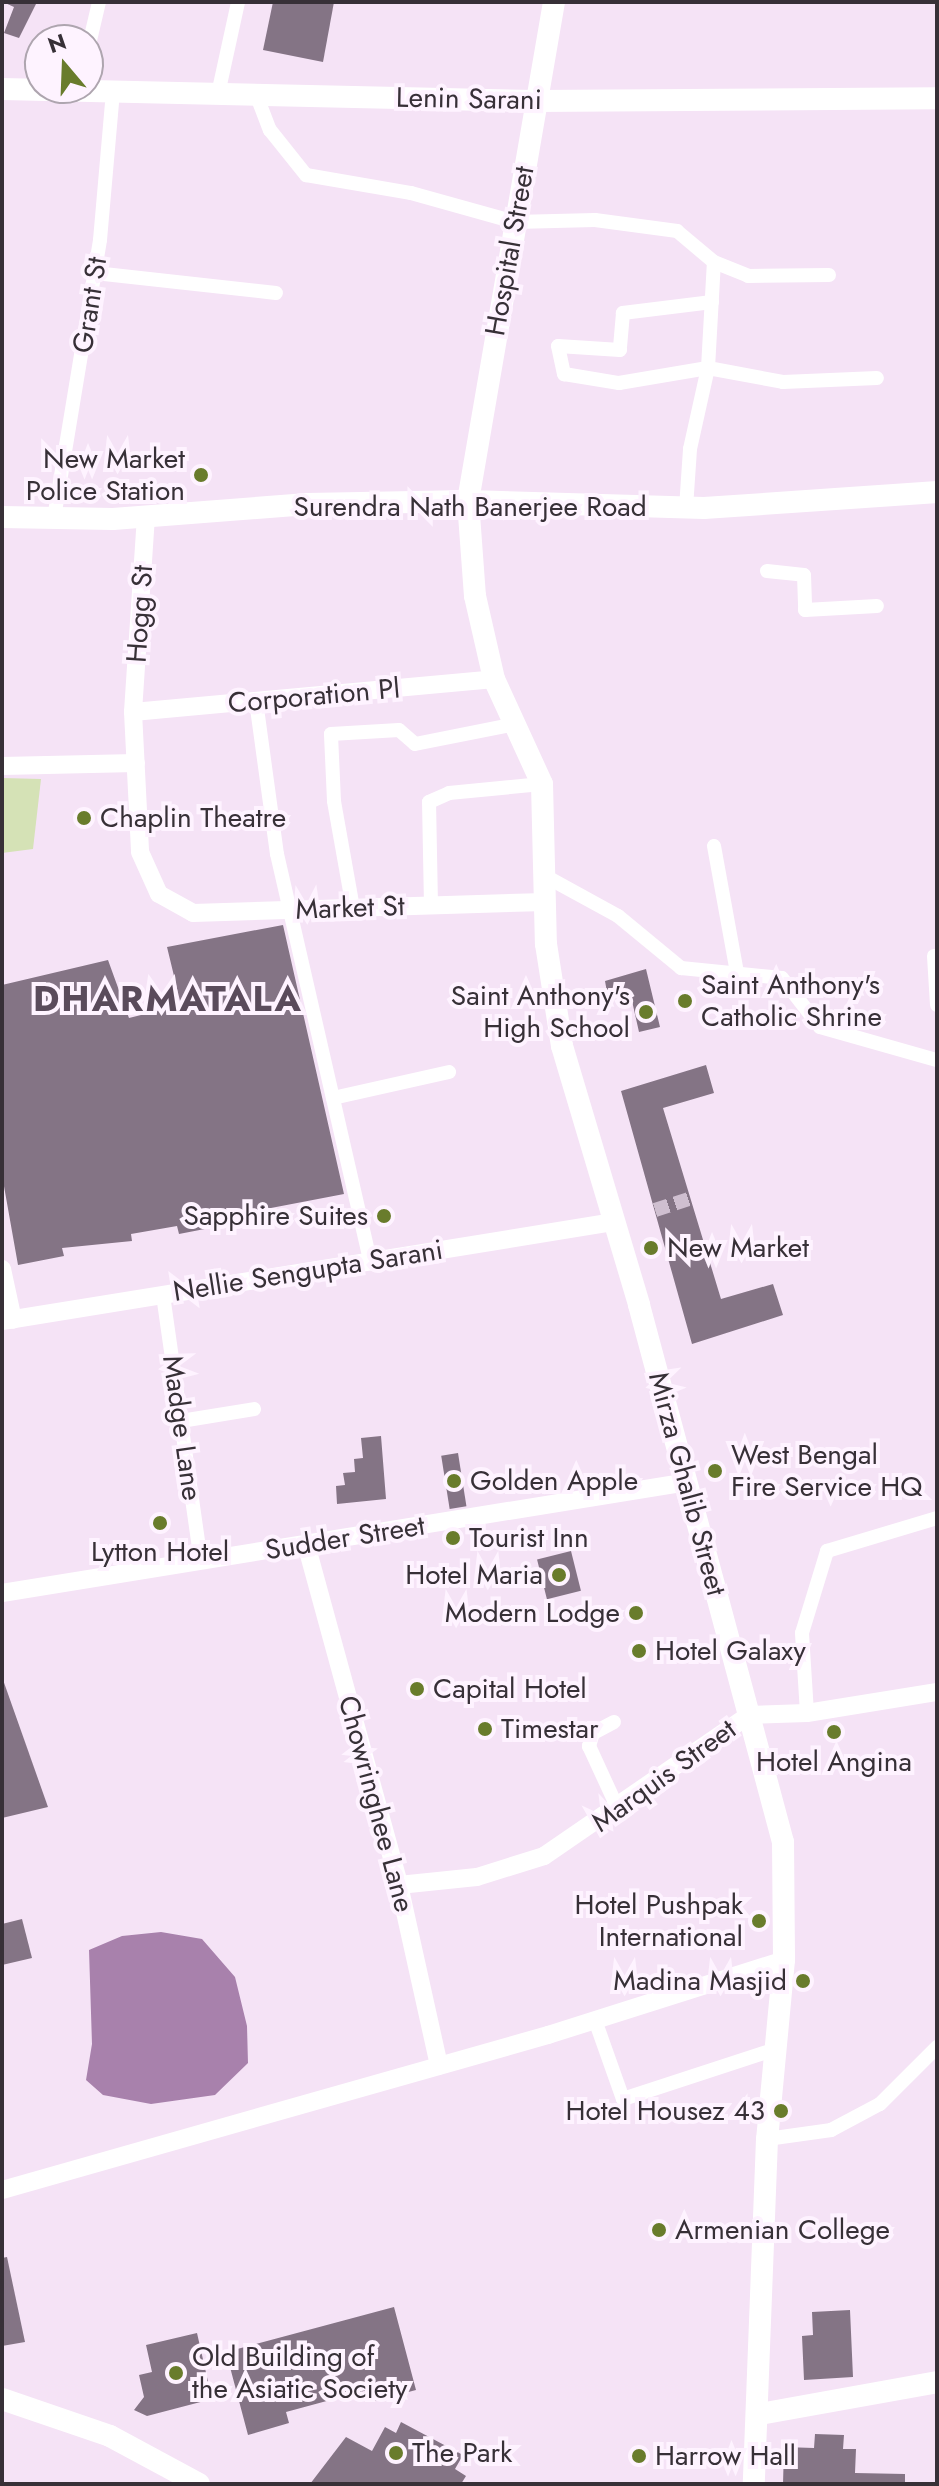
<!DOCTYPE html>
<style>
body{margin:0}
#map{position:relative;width:939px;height:2486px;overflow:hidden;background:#f5e3f6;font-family:Jost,sans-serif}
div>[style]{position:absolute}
.green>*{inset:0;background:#d5e2b6}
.water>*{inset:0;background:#a881ac}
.building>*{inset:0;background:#847485;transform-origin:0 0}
.minor-tunnel>*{height:14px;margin-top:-7px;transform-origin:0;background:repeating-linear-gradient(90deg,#cfbfd0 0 14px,transparent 0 21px)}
.minor>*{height:14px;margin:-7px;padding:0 7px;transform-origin:7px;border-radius:7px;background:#fff}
.tertiary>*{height:18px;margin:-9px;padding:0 9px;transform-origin:9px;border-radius:9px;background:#fff}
.secondary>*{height:22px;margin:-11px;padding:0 11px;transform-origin:11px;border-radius:11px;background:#fff}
.dots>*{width:22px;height:22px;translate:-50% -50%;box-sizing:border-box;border:4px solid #fef3ff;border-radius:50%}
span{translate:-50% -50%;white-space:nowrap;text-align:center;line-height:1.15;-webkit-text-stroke:8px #fef3ff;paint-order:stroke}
.street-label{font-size:28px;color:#373037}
.poi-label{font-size:28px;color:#373037}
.right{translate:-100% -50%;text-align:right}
.left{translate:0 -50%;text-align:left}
.district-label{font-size:36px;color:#5a4b5b;font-weight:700;letter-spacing:2px}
.frame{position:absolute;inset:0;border:4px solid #373037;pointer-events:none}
.north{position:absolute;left:24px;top:24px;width:80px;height:80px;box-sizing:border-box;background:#fef3ff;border:2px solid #aea5af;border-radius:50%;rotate:341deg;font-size:22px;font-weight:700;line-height:32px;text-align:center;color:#373037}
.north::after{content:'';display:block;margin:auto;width:28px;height:36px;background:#697c2c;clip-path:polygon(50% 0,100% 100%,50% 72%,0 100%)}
</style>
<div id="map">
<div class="green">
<i style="clip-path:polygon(2px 778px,41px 779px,33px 849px,2px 853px)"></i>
</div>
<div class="water">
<i style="clip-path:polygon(161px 1932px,202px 1939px,235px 1977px,247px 2026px,248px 2063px,215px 2095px,151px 2104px,103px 2095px,86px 2080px,92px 2044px,89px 1950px,122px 1936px)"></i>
</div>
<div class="building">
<i style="clip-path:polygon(3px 2px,37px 2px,19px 38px,4px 33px,14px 7px)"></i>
<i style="clip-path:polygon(273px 2px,334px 2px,323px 62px,263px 50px)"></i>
<i style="clip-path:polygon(283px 925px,344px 1194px,214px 1219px,215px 1227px,179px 1234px,177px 1226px,131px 1234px,132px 1241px,62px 1248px,64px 1256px,18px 1265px,2px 1175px,2px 985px,108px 960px,129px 1018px,181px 1005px,167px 947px)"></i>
<i style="clip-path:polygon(646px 969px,660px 1027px,639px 1032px,630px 992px,608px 998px,605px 981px)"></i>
<i style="clip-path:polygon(706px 1065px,714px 1093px,663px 1108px,721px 1299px,773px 1284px,783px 1315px,692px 1344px,621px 1091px)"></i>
<i style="clip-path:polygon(381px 1436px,386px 1499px,337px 1504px,336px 1486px,345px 1485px,343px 1473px,355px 1472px,354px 1459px,363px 1458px,361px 1438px)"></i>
<i style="left:458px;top:1453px;width:54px;height:17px;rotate:81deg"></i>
<i style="left:571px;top:1551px;width:41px;height:35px;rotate:76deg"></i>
<i style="clip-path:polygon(2px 1677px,48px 1807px,2px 1818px)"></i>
<i style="clip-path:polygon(22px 1919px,32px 1958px,2px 1965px,2px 1924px)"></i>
<i style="clip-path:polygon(7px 2257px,25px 2342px,2px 2346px,2px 2258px)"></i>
<i style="clip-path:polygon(394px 2307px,416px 2390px,374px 2401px,371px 2389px,286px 2412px,289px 2423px,248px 2435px,226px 2352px)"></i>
<i style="clip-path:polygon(850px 2310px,853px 2377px,804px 2380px,802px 2336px,813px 2335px,812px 2312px)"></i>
<i style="clip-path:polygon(197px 2333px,212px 2399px,147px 2416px,134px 2410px,144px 2397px,139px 2375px,152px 2372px,146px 2345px)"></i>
<i style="clip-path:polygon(401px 2422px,463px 2455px,455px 2469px,466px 2476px,461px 2484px,310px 2484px,346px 2437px,372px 2451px,385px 2427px,396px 2433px)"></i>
<i style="clip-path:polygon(815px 2434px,844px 2435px,843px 2449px,856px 2449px,855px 2473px,905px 2474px,905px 2484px,783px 2484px,784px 2447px,814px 2448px)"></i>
</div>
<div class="minor-tunnel">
<i style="left:655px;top:1210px;width:40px;rotate:-18deg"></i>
</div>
<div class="minor">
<i style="left:88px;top:49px;width:48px;rotate:-76.8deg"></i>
<i style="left:218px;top:94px;width:94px;rotate:-77.7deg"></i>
<i style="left:256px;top:94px;width:39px;rotate:69deg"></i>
<i style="left:270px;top:130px;width:58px;rotate:51.3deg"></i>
<i style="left:306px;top:175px;width:107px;rotate:9.7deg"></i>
<i style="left:411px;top:193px;width:108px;rotate:15.6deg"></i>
<i style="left:515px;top:222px;width:80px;rotate:-1.4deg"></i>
<i style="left:595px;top:220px;width:83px;rotate:7.6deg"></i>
<i style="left:677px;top:231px;width:48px;rotate:40deg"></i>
<i style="left:714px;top:262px;width:37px;rotate:22deg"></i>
<i style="left:748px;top:276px;width:81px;rotate:-0.7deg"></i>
<i style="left:95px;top:273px;width:182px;rotate:6.3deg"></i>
<i style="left:712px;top:302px;width:90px;rotate:173deg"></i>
<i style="left:623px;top:313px;width:37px;rotate:95deg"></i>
<i style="left:620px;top:350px;width:62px;rotate:-176.3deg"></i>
<i style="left:558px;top:346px;width:29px;rotate:78deg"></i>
<i style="left:564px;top:374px;width:56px;rotate:9.3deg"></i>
<i style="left:619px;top:383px;width:90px;rotate:-9.6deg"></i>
<i style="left:708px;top:368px;width:76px;rotate:10.6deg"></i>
<i style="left:783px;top:382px;width:94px;rotate:-2.4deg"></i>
<i style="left:686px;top:508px;width:59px;rotate:-86.1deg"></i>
<i style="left:690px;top:449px;width:83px;rotate:-77.5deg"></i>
<i style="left:708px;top:368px;width:106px;rotate:-86.8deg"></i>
<i style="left:54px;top:518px;width:282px;rotate:-80.6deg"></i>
<i style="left:100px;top:240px;width:150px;rotate:-85deg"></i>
<i style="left:767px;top:571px;width:37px;rotate:6deg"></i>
<i style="left:804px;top:575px;width:35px;rotate:88deg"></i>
<i style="left:805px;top:610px;width:72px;rotate:-3.2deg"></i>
<i style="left:256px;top:701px;width:154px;rotate:82.2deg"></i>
<i style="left:277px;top:854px;width:417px;rotate:77.1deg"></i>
<i style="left:714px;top:846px;width:128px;rotate:79.7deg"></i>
<i style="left:545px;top:876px;width:83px;rotate:28.7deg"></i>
<i style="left:618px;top:916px;width:82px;rotate:39.5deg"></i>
<i style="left:681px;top:968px;width:101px;rotate:5.7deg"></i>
<i style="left:782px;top:978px;width:62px;rotate:52.2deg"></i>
<i style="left:820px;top:1027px;width:122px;rotate:15.8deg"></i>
<i style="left:431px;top:905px;width:103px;rotate:-91.1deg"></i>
<i style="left:429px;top:802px;width:22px;rotate:-24deg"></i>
<i style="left:449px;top:793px;width:93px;rotate:-5.5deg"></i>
<i style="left:353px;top:908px;width:109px;rotate:-100.1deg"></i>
<i style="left:334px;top:801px;width:67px;rotate:-92.6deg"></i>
<i style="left:331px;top:734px;width:68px;rotate:-3.4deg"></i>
<i style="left:399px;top:730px;width:21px;rotate:41deg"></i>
<i style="left:415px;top:744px;width:102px;rotate:-11.3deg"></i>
<i style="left:934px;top:956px;width:49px;rotate:86.5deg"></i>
<i style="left:333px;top:1098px;width:119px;rotate:-12.6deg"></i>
<i style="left:163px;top:1295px;width:269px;rotate:81.9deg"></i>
<i style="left:181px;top:1421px;width:74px;rotate:-9.3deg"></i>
<i style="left:807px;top:1713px;width:80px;rotate:-93.6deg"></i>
<i style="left:802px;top:1633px;width:86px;rotate:-73deg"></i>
<i style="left:827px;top:1551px;width:115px;rotate:-16.7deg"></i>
<i style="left:614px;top:1722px;width:24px;rotate:152deg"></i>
<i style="left:593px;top:1733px;width:14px;rotate:107deg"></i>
<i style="left:589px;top:1746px;width:69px;rotate:65.3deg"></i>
<i style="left:595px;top:2020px;width:84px;rotate:70.5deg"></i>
<i style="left:623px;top:2099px;width:161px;rotate:-18.1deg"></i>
<i style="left:767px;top:2139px;width:65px;rotate:-8deg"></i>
<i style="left:831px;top:2130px;width:55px;rotate:-28deg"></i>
<i style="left:880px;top:2104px;width:81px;rotate:-45deg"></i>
</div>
<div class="tertiary">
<i style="left:146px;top:516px;width:196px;rotate:93.8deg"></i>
<i style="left:133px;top:712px;width:140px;rotate:87.1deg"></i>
<i style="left:140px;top:852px;width:46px;rotate:65.7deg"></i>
<i style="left:159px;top:894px;width:39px;rotate:29deg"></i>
<i style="left:193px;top:913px;width:353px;rotate:-1.8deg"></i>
<i style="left:133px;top:712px;width:363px;rotate:-5.2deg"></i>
<i style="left:2px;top:766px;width:134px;rotate:-1.3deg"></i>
<i style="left:2px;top:1269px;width:52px;rotate:77.8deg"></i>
<i style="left:2px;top:1321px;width:620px;rotate:-9.19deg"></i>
<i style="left:306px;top:1544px;width:353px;rotate:74.7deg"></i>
<i style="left:399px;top:1885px;width:185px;rotate:77.5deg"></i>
<i style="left:2px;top:1593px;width:694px;rotate:-9.2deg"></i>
<i style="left:399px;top:1885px;width:78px;rotate:-5.9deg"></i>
<i style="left:477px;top:1877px;width:70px;rotate:-17.4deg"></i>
<i style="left:544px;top:1856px;width:249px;rotate:-34.5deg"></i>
<i style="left:749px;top:1715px;width:58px;rotate:-2deg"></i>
<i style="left:807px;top:1713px;width:132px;rotate:-9.2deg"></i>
<i style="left:2px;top:2190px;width:568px;rotate:-15.85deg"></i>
<i style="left:548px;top:2035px;width:248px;rotate:-17.6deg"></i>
</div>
<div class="secondary">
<i style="left:554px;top:2px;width:506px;rotate:99.78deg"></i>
<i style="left:468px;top:501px;width:95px;rotate:85.8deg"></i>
<i style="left:475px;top:596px;width:85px;rotate:77.1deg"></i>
<i style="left:494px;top:679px;width:115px;rotate:65.4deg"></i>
<i style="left:542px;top:784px;width:160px;rotate:88.6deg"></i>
<i style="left:546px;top:944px;width:103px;rotate:81.1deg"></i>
<i style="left:562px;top:1046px;width:270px;rotate:73.4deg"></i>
<i style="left:639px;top:1305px;width:556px;rotate:74.99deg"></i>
<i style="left:783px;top:1842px;width:118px;rotate:89.5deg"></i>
<i style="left:784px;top:1960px;width:180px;rotate:95.4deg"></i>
<i style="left:767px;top:2139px;width:345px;rotate:92.2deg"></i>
<i style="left:2px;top:89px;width:533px;rotate:1.29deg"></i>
<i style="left:535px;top:101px;width:402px;rotate:-0.4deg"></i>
<i style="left:2px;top:517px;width:111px;rotate:1deg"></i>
<i style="left:113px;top:519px;width:195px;rotate:-4.4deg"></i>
<i style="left:307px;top:504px;width:161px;rotate:-1.1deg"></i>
<i style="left:468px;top:501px;width:236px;rotate:1.7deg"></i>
<i style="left:704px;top:508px;width:234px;rotate:-3.9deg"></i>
<i style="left:2px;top:2399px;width:114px;rotate:18.9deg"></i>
<i style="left:110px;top:2436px;width:101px;rotate:28.3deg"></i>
<i style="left:760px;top:2414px;width:180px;rotate:-10.2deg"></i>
</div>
<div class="dots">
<i style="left:201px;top:475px;background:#697c2c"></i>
<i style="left:84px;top:818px;background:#697c2c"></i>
<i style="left:685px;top:1001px;background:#697c2c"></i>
<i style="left:646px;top:1012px;background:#697c2c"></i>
<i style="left:384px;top:1216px;background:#697c2c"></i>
<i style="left:651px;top:1248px;background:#697c2c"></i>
<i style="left:715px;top:1471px;background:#697c2c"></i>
<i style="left:454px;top:1481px;background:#697c2c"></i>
<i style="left:160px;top:1523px;background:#697c2c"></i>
<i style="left:453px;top:1538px;background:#697c2c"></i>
<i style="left:559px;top:1575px;background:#697c2c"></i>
<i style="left:636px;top:1613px;background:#697c2c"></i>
<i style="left:639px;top:1651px;background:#697c2c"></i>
<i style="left:417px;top:1689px;background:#697c2c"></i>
<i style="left:485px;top:1729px;background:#697c2c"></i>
<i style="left:834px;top:1732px;background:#697c2c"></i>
<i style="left:759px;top:1921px;background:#697c2c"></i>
<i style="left:803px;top:1981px;background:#697c2c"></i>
<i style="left:781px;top:2111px;background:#697c2c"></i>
<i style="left:659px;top:2230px;background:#697c2c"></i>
<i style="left:176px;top:2373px;background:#697c2c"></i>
<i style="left:396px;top:2453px;background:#697c2c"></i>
<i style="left:639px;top:2456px;background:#697c2c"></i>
</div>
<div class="street-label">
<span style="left:469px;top:99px;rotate:1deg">Lenin Sarani</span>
<span style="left:510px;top:251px;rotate:-80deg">Hospital Street</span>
<span style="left:90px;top:305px;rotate:-81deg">Grant St</span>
<span style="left:470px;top:507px">Surendra Nath Banerjee Road</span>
<span style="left:140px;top:614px;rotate:-86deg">Hogg St</span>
<span style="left:314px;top:696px;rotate:-5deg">Corporation Pl</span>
<span style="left:350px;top:908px;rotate:-2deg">Market St</span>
<span style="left:308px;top:1271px;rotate:-9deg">Nellie Sengupta Sarani</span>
<span style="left:182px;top:1428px;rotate:82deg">Madge Lane</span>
<span style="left:687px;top:1484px;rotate:75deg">Mirza Ghalib Street</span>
<span style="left:345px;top:1538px;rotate:-9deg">Sudder Street</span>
<span style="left:664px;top:1776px;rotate:-36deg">Marquis Street</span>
<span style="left:376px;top:1804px;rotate:75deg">Chowringhee Lane</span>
</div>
<div class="poi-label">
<span class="right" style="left:185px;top:475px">New Market<br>Police Station</span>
<span class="left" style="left:100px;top:818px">Chaplin Theatre</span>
<span class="left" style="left:701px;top:1001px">Saint Anthony's<br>Catholic Shrine</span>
<span class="right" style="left:630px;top:1012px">Saint Anthony's<br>High School</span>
<span class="right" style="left:368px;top:1216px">Sapphire Suites</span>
<span class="left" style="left:667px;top:1248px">New Market</span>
<span class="left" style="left:731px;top:1471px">West Bengal<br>Fire Service HQ</span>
<span class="left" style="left:470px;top:1481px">Golden Apple</span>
<span class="left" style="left:469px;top:1538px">Tourist Inn</span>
<span style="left:160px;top:1552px">Lytton Hotel</span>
<span class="right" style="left:543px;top:1575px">Hotel Maria</span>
<span class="right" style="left:620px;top:1613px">Modern Lodge</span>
<span class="left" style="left:655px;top:1651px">Hotel Galaxy</span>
<span class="left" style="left:433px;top:1689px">Capital Hotel</span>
<span class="left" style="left:501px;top:1729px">Timestar</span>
<span style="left:834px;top:1762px">Hotel Angina</span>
<span class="right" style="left:743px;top:1921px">Hotel Pushpak<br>International</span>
<span class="right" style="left:787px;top:1981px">Madina Masjid</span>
<span class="right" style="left:765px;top:2111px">Hotel Housez 43</span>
<span class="left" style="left:675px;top:2230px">Armenian College</span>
<span class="left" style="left:192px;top:2373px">Old Building of<br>the Asiatic Society</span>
<span class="left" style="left:412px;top:2453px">The Park</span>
<span class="left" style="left:655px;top:2456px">Harrow Hall</span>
</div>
<div class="district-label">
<span style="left:168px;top:999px">DHARMATALA</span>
</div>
<div class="frame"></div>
<div class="north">N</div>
</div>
